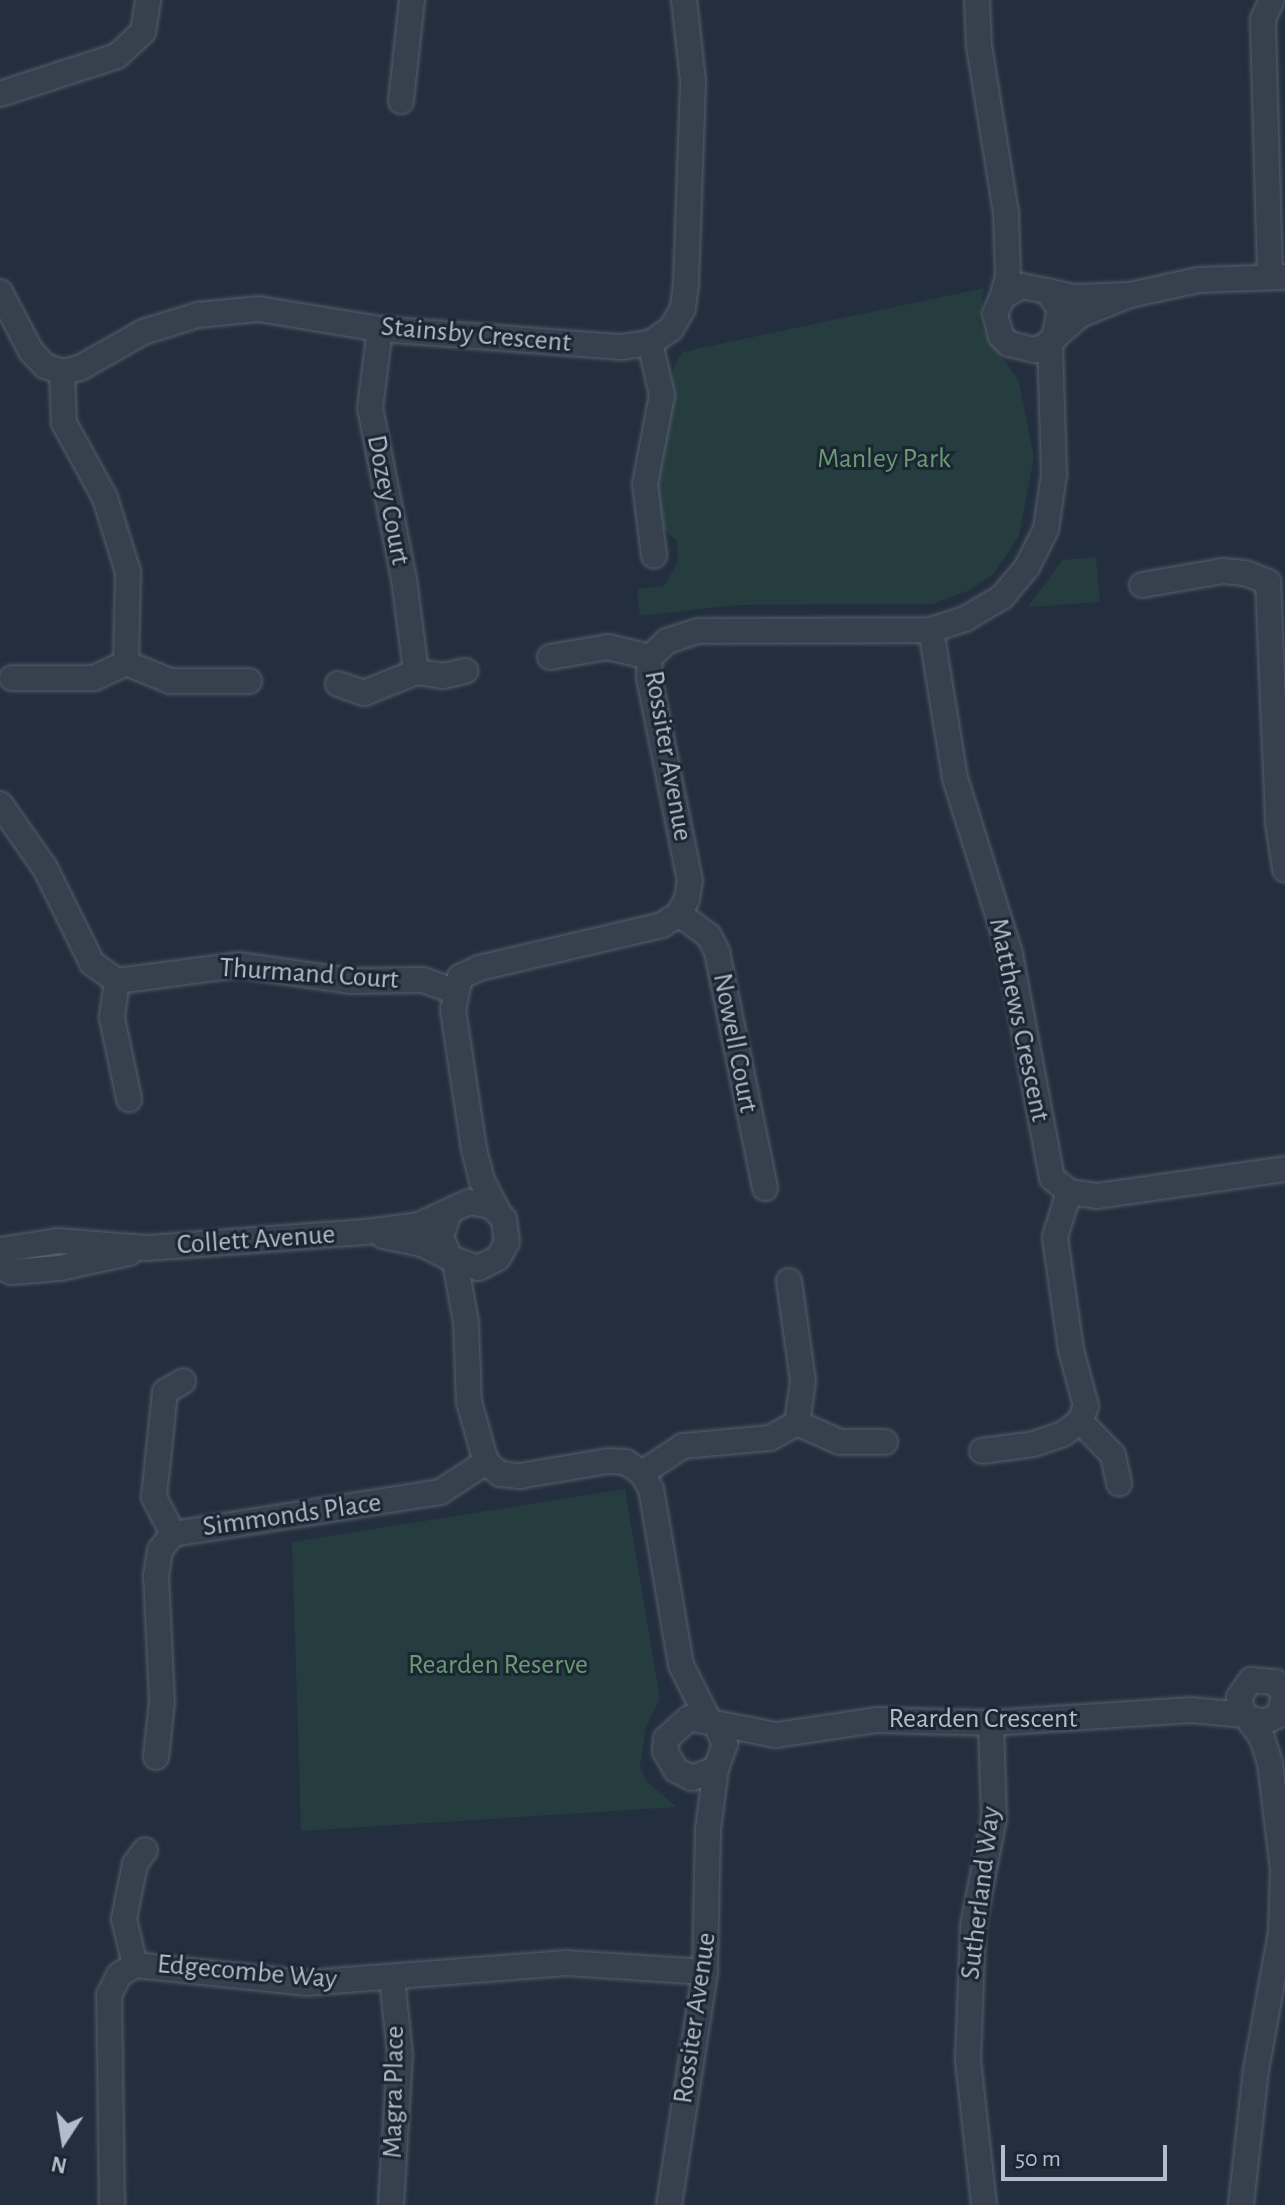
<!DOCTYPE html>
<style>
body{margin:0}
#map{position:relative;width:1285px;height:2205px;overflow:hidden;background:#232f3e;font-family:"Alegreya Sans",sans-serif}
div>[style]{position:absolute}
.green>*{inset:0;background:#253d3f}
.roads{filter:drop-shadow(0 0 2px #555f6c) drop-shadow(0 0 2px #555f6c)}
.minor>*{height:24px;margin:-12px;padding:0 12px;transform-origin:12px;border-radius:12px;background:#37414e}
span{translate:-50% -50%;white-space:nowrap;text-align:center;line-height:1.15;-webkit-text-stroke:6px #1c2633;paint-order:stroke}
.street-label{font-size:28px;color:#b3bcc9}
.park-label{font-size:28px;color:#699b73}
.north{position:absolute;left:24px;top:2101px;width:80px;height:80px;-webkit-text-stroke:6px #1c2633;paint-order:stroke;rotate:192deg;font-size:22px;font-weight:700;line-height:32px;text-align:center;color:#b3bcc9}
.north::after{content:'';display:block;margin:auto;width:28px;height:36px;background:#b3bcc9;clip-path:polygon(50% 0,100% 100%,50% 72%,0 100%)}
.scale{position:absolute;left:1001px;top:2145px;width:166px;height:36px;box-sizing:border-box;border:4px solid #b3bcc9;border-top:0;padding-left:10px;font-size:24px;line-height:28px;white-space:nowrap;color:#b3bcc9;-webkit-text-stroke:6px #1c2633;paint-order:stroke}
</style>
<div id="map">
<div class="green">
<i style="clip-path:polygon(984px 288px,979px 324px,1019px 381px,1034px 457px,1019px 536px,994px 573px,970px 590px,932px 604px,735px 605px,640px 616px,637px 589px,664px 586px,678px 561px,677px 540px,658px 526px,654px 480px,674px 367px,682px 352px)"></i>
<i style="clip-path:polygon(1096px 557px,1100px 602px,1028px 607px,1062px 560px)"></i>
<i style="clip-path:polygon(625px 1489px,660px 1699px,646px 1726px,640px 1766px,646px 1781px,677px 1807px,301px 1831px,292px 1542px)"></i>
</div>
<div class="roads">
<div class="minor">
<i style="left:977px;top:0;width:46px;rotate:87.5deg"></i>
<i style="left:979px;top:46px;width:169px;rotate:80.8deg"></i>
<i style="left:1006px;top:213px;width:63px;rotate:88.2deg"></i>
<i style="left:1008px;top:276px;width:23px;rotate:105deg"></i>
<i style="left:0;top:94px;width:123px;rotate:-18deg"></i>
<i style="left:117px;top:56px;width:35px;rotate:-43deg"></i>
<i style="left:143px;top:32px;width:32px;rotate:-81deg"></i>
<i style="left:401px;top:101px;width:102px;rotate:-83.8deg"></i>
<i style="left:1270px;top:276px;width:257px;rotate:-91.6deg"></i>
<i style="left:1263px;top:19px;width:21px;rotate:-65deg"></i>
<i style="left:1047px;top:291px;width:28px;rotate:13deg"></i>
<i style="left:1074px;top:297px;width:56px;rotate:-2deg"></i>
<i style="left:1130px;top:295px;width:70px;rotate:-12.4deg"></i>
<i style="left:1198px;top:280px;width:87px;rotate:-2deg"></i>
<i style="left:0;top:292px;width:67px;rotate:62.3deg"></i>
<i style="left:31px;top:351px;width:21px;rotate:47deg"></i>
<i style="left:45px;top:366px;width:18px;rotate:19deg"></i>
<i style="left:62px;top:372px;width:18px;rotate:-13deg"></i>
<i style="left:80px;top:368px;width:73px;rotate:-29.7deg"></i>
<i style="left:143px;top:332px;width:58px;rotate:-17.2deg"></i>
<i style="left:198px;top:315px;width:61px;rotate:-5.6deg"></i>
<i style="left:259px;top:309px;width:123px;rotate:9.4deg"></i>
<i style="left:380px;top:329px;width:242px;rotate:4.3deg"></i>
<i style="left:621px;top:347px;width:29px;rotate:-8deg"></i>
<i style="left:650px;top:343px;width:25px;rotate:-34deg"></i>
<i style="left:671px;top:329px;width:24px;rotate:-60deg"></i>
<i style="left:683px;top:308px;width:25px;rotate:-83deg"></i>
<i style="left:686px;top:283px;width:202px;rotate:-88deg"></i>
<i style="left:693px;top:81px;width:81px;rotate:-96.3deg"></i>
<i style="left:380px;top:329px;width:80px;rotate:97.2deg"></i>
<i style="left:370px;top:408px;width:174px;rotate:78.8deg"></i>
<i style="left:404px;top:579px;width:94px;rotate:82.6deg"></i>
<i style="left:1054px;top:339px;width:31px;rotate:-79deg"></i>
<i style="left:1060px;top:309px;width:22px;rotate:-126deg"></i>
<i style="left:1047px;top:291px;width:26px;rotate:-169deg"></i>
<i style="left:1021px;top:286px;width:22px;rotate:148deg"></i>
<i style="left:1002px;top:298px;width:17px;rotate:114deg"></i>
<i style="left:995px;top:314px;width:23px;rotate:75deg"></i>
<i style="left:1001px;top:336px;width:11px;rotate:45deg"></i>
<i style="left:1009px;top:344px;width:27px;rotate:13deg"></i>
<i style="left:1035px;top:350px;width:11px;rotate:-22deg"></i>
<i style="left:1045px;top:346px;width:47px;rotate:-41.5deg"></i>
<i style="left:1080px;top:315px;width:54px;rotate:-21.8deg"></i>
<i style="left:650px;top:343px;width:53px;rotate:77deg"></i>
<i style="left:662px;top:395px;width:91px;rotate:100.8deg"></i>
<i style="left:645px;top:484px;width:72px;rotate:82.8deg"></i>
<i style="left:62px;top:372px;width:51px;rotate:87.8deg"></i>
<i style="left:64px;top:423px;width:85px;rotate:61.3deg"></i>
<i style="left:105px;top:498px;width:77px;rotate:72.7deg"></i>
<i style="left:128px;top:572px;width:91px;rotate:91.3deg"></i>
<i style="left:1268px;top:582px;width:241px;rotate:87.6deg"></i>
<i style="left:1278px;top:823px;width:47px;rotate:81.3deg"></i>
<i style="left:1142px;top:585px;width:81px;rotate:-9.9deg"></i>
<i style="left:1222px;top:571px;width:23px;rotate:5deg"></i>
<i style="left:1245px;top:573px;width:25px;rotate:21deg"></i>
<i style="left:931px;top:630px;width:150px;rotate:80.8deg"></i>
<i style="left:955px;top:778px;width:184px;rotate:72.6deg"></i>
<i style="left:1010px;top:954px;width:228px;rotate:79.4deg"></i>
<i style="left:1052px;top:1178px;width:22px;rotate:39deg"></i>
<i style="left:1069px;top:1192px;width:29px;rotate:8deg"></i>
<i style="left:1098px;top:1196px;width:189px;rotate:-8.2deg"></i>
<i style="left:550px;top:657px;width:59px;rotate:-9.8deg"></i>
<i style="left:608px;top:647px;width:43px;rotate:13.4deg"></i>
<i style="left:126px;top:663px;width:48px;rotate:22.2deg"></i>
<i style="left:170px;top:681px;width:79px"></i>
<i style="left:12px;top:678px;width:82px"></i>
<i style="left:94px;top:678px;width:35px;rotate:-25deg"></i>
<i style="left:338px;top:684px;width:28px;rotate:19deg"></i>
<i style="left:364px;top:693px;width:56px;rotate:-22deg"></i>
<i style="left:416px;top:672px;width:27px;rotate:8deg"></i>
<i style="left:443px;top:676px;width:23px;rotate:-13deg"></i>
<i style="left:0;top:804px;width:78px;rotate:54.9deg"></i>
<i style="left:45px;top:868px;width:106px;rotate:63.7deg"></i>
<i style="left:92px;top:963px;width:31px;rotate:36deg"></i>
<i style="left:117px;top:981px;width:122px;rotate:-7.5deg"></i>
<i style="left:238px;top:965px;width:113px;rotate:8.1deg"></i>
<i style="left:350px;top:981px;width:73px;rotate:-0.8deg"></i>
<i style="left:423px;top:980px;width:33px;rotate:20deg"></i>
<i style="left:679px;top:914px;width:37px;rotate:36deg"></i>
<i style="left:709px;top:936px;width:18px;rotate:63deg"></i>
<i style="left:717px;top:952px;width:241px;rotate:78.5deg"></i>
<i style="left:117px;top:981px;width:37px;rotate:98deg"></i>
<i style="left:112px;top:1018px;width:83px;rotate:78.1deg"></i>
<i style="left:497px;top:1210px;width:33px;rotate:-117deg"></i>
<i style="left:482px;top:1181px;width:33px;rotate:-104deg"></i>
<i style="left:474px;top:1149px;width:141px;rotate:-98.6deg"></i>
<i style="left:453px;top:1010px;width:34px;rotate:-78deg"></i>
<i style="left:460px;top:977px;width:21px;rotate:-25deg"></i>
<i style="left:479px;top:968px;width:188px;rotate:-13.2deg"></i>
<i style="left:662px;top:925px;width:20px;rotate:-33deg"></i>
<i style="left:679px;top:914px;width:17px;rotate:-62deg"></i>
<i style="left:687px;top:899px;width:18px;rotate:-81deg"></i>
<i style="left:690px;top:881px;width:208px;rotate:-101.4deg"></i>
<i style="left:649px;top:677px;width:20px;rotate:-87deg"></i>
<i style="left:650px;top:657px;width:23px;rotate:-43deg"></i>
<i style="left:667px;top:641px;width:33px;rotate:-18deg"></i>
<i style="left:698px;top:631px;width:233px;rotate:-0.2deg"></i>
<i style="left:931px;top:630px;width:36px;rotate:-18deg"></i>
<i style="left:965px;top:619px;width:43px;rotate:-30.7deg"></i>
<i style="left:1002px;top:597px;width:39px;rotate:-50deg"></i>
<i style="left:1027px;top:567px;width:42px;rotate:-63.4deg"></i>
<i style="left:1046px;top:529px;width:55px;rotate:-81.6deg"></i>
<i style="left:1054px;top:475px;width:133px;rotate:-91.7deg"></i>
<i style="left:383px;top:1236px;width:40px;rotate:12deg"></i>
<i style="left:422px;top:1244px;width:31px;rotate:27deg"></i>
<i style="left:0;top:1250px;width:59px;rotate:-8.8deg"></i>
<i style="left:58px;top:1241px;width:89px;rotate:4.5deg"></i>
<i style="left:147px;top:1248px;width:219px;rotate:-4.2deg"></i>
<i style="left:365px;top:1232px;width:54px;rotate:-7.4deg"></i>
<i style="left:419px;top:1225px;width:55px;rotate:-24.7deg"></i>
<i style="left:469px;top:1202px;width:22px;rotate:10deg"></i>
<i style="left:491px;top:1206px;width:18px;rotate:45deg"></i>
<i style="left:504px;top:1219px;width:23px;rotate:83deg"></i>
<i style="left:507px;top:1242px;width:18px;rotate:119deg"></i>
<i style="left:498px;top:1258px;width:22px;rotate:153deg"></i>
<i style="left:478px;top:1268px;width:30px;rotate:-160deg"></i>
<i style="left:450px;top:1258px;width:23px;rotate:-113deg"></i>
<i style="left:441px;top:1237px;width:25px;rotate:-72deg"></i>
<i style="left:455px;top:1262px;width:61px;rotate:79.6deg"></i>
<i style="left:466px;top:1322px;width:80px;rotate:87.9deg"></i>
<i style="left:469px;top:1402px;width:62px;rotate:74.2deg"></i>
<i style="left:486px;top:1462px;width:18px;rotate:41deg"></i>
<i style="left:500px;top:1474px;width:20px;rotate:6deg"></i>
<i style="left:520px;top:1476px;width:89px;rotate:-9.7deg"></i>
<i style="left:608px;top:1461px;width:18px;rotate:3deg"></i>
<i style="left:626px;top:1462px;width:19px;rotate:35deg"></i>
<i style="left:642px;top:1473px;width:18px;rotate:61deg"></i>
<i style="left:651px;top:1489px;width:179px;rotate:80.3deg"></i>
<i style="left:681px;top:1665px;width:63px;rotate:63.4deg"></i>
<i style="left:0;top:1267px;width:13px;rotate:23deg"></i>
<i style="left:12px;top:1272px;width:48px;rotate:-4.8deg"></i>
<i style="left:60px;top:1268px;width:71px;rotate:-12.3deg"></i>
<i style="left:1080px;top:1421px;width:47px;rotate:45.9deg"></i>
<i style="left:1113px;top:1455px;width:29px;rotate:78deg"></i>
<i style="left:797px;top:1423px;width:47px;rotate:23.8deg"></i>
<i style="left:840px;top:1442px;width:45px"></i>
<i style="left:982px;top:1451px;width:52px;rotate:-7.7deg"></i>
<i style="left:1034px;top:1444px;width:31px;rotate:-19deg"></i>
<i style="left:1063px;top:1434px;width:21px;rotate:-37deg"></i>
<i style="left:1080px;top:1421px;width:16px;rotate:-68deg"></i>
<i style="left:1086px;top:1406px;width:58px;rotate:-105deg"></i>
<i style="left:1071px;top:1350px;width:114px;rotate:-98.1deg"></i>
<i style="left:1055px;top:1237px;width:47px;rotate:-72.7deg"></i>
<i style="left:642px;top:1473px;width:49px;rotate:-33.4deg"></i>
<i style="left:683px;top:1446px;width:87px;rotate:-5.3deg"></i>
<i style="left:770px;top:1438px;width:31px;rotate:-29deg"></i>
<i style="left:797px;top:1423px;width:42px;rotate:-81.9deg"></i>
<i style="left:803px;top:1381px;width:101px;rotate:-98deg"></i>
<i style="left:173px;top:1534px;width:42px;rotate:-117.2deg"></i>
<i style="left:154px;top:1497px;width:106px;rotate:-84deg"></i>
<i style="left:165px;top:1392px;width:21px;rotate:-31deg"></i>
<i style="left:717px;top:1727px;width:19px;rotate:65deg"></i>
<i style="left:725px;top:1744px;width:27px;rotate:110deg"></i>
<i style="left:716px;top:1769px;width:26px;rotate:159deg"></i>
<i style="left:692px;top:1778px;width:18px;rotate:-153deg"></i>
<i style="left:676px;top:1770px;width:22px;rotate:-120deg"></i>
<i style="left:665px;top:1751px;width:12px;rotate:-85deg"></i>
<i style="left:666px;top:1739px;width:31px;rotate:-42deg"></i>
<i style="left:689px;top:1718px;width:89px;rotate:11.1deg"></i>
<i style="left:776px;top:1735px;width:103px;rotate:-8.4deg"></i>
<i style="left:878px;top:1720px;width:113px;rotate:1.5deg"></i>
<i style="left:991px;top:1723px;width:199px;rotate:-3.7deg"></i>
<i style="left:1190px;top:1710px;width:55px;rotate:5.2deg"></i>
<i style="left:156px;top:1757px;width:55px;rotate:-83.8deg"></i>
<i style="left:162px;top:1702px;width:126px;rotate:-92.7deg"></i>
<i style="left:156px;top:1576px;width:26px;rotate:-81deg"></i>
<i style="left:160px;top:1550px;width:21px;rotate:-51deg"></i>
<i style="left:173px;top:1534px;width:270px;rotate:-8.9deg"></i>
<i style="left:440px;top:1492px;width:55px;rotate:-33.1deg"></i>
<i style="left:135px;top:1965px;width:47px;rotate:-103.4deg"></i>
<i style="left:124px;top:1919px;width:56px;rotate:-78.7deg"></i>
<i style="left:135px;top:1864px;width:17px;rotate:-54deg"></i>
<i style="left:112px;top:2205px;width:210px;rotate:-90.8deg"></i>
<i style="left:109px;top:1995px;width:22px;rotate:-63deg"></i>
<i style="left:119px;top:1975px;width:19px;rotate:-32deg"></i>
<i style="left:135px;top:1965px;width:173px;rotate:6deg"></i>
<i style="left:307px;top:1983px;width:260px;rotate:-4.4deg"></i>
<i style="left:566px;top:1963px;width:139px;rotate:3.7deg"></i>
<i style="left:391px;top:2205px;width:150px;rotate:-86.6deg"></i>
<i style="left:400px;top:2055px;width:77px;rotate:-95.9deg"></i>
<i style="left:669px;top:2205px;width:236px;rotate:-81.2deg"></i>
<i style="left:705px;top:1972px;width:143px;rotate:-88.8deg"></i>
<i style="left:708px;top:1829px;width:61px;rotate:-82.4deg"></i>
<i style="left:984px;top:2205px;width:147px;rotate:-96.3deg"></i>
<i style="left:968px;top:2059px;width:133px;rotate:-87.8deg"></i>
<i style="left:973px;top:1926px;width:110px;rotate:-79deg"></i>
<i style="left:994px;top:1818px;width:95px;rotate:-91.8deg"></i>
<i style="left:1241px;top:2205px;width:136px;rotate:-83.7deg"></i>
<i style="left:1256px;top:2070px;width:140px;rotate:-79.7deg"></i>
<i style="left:1281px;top:1932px;width:62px;rotate:-88.2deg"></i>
<i style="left:1283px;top:1870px;width:108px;rotate:-96.9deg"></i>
<i style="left:1270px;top:1763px;width:26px;rotate:-108deg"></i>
<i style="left:1262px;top:1738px;width:34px;rotate:-126deg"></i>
<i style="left:1242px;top:1710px;width:13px;rotate:-103deg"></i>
<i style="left:1239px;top:1697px;width:21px;rotate:-55deg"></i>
<i style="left:1251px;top:1680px;width:25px;rotate:5deg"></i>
<i style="left:1276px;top:1682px;width:16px;rotate:60deg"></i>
<i style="left:1284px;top:1696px;width:20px;rotate:105deg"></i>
<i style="left:1279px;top:1715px;width:17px;rotate:155deg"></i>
<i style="left:1264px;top:1722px;width:16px;rotate:-166deg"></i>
</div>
</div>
<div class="street-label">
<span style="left:476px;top:335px;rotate:5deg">Stainsby Crescent</span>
<span style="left:388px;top:500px;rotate:79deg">Dozey Court</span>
<span style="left:668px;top:756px;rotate:80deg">Rossiter Avenue</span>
<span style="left:309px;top:974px;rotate:4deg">Thurmand Court</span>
<span style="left:1019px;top:1020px;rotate:78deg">Matthews Crescent</span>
<span style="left:735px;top:1043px;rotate:79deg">Nowell Court</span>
<span style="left:256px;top:1240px;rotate:-4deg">Collett Avenue</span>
<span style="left:292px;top:1515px;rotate:-8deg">Simmonds Place</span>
<span style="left:983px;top:1719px">Rearden Crescent</span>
<span style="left:981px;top:1893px;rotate:-83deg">Sutherland Way</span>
<span style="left:247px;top:1972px;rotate:5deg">Edgecombe Way</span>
<span style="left:695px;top:2018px;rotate:-82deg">Rossiter Avenue</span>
<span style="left:394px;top:2092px;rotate:-89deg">Magra Place</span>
</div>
<div class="park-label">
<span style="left:884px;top:459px">Manley Park</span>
<span style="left:498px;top:1665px">Rearden Reserve</span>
</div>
<div class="north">N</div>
<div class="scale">50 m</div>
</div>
